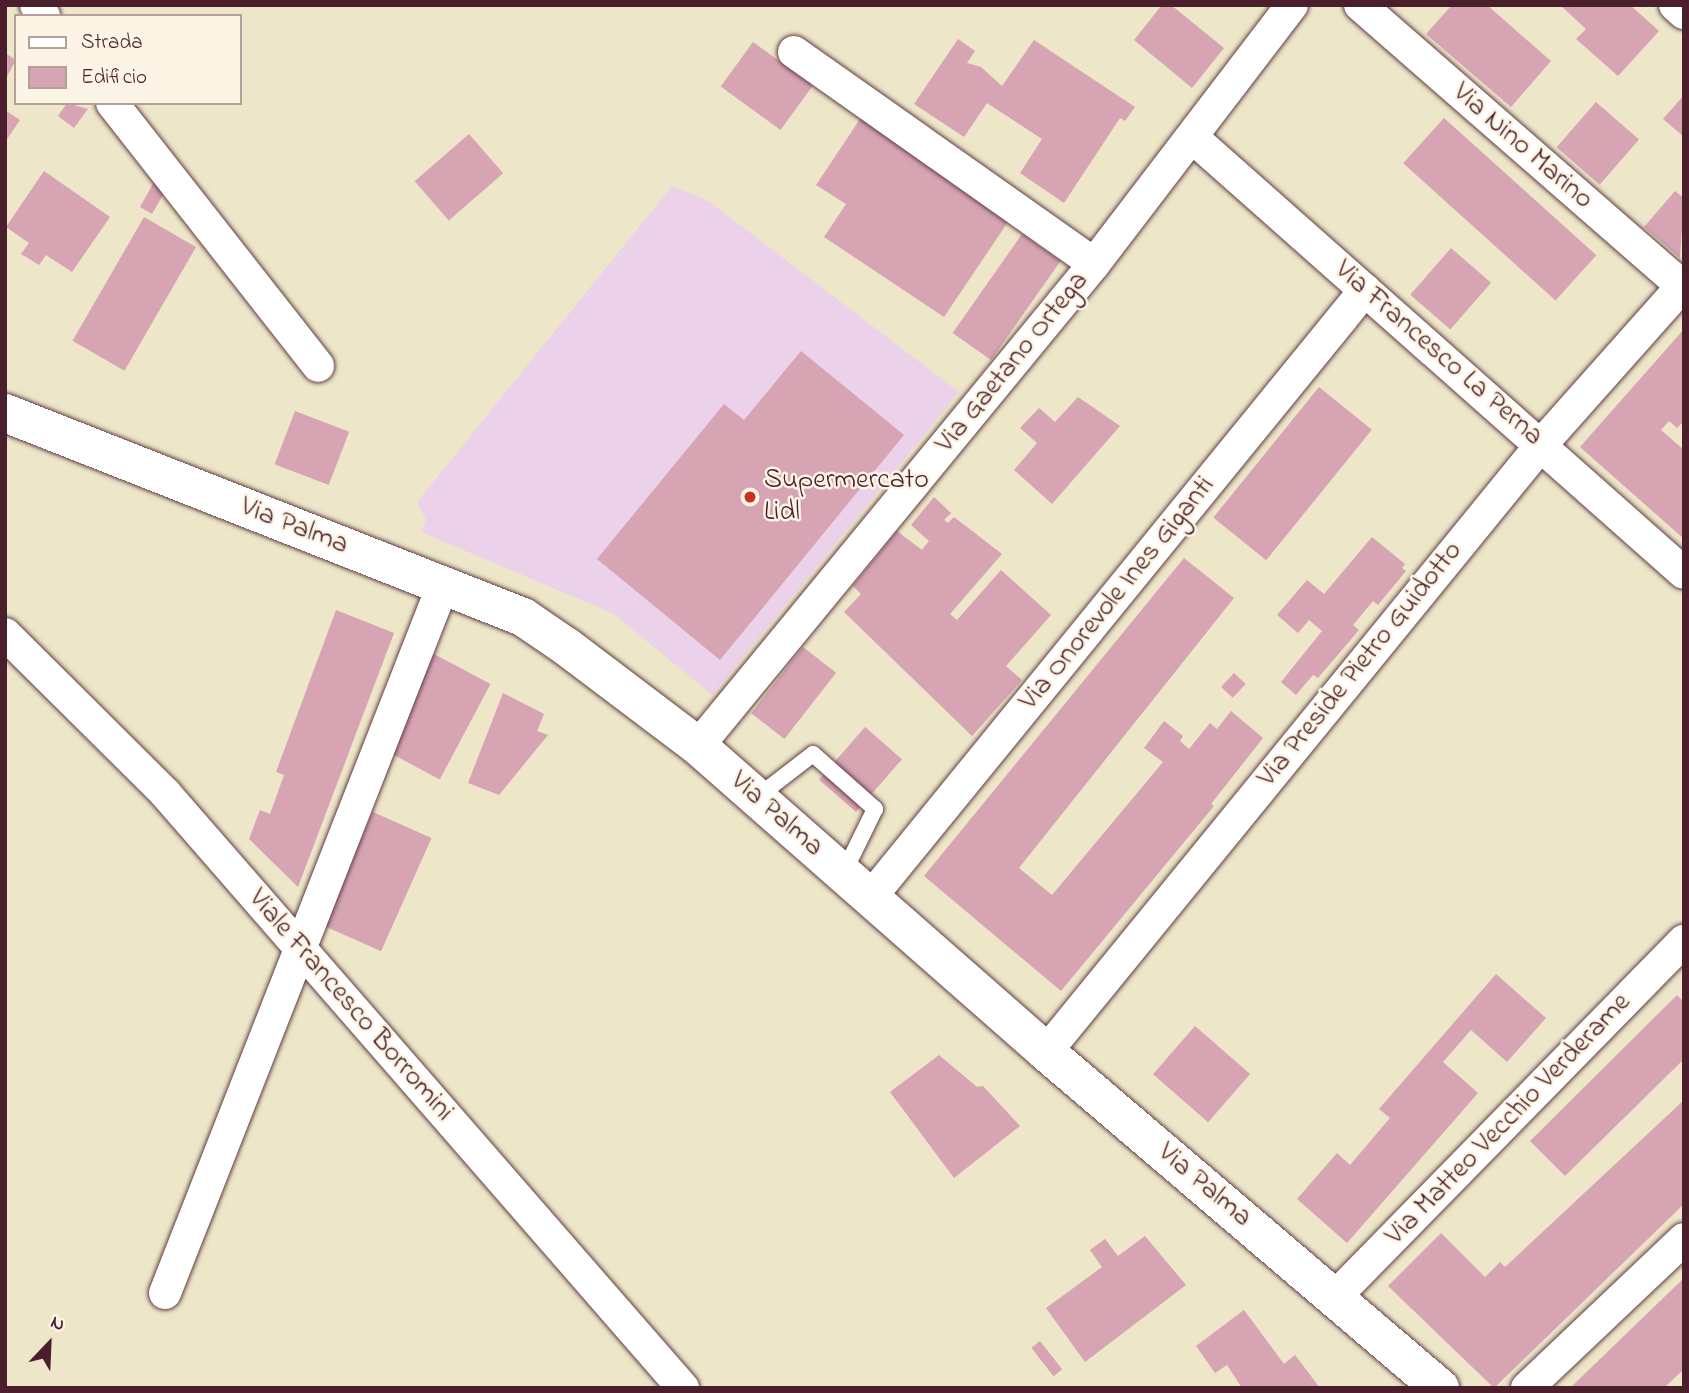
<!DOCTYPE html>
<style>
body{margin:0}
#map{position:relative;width:1689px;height:1393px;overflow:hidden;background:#ede6c8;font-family:"Indie Flower",sans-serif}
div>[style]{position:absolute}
.built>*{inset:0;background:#ecd1ea}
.building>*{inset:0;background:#d6a4b3;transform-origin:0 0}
.roads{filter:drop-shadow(0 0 2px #623d43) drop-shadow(0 0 2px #623d43)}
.service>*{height:16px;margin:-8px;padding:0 8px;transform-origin:8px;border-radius:8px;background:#fff}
.minor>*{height:32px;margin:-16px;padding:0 16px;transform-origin:16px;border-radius:16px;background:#fff}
.secondary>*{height:38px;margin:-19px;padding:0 19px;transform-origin:19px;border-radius:19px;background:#fff}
.dots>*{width:19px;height:19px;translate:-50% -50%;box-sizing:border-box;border:4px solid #fcf5e5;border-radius:50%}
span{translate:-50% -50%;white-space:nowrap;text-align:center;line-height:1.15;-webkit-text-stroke:5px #fcf5e5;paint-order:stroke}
.street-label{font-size:28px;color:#4a1f2b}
.poi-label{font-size:28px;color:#4a1f2b}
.left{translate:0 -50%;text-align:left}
.frame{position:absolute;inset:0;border:7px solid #4a1f2b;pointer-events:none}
.legend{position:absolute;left:14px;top:14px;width:228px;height:91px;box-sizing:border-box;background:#fcf5e5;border:2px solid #b59f9b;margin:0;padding:9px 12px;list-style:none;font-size:21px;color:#4a1f2b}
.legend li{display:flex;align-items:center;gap:14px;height:35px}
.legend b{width:35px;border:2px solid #b59f9b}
.north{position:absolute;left:14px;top:1309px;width:70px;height:70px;-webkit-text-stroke:5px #fcf5e5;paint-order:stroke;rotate:23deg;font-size:19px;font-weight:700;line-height:28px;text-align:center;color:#4a1f2b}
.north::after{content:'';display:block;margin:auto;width:24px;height:32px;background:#4a1f2b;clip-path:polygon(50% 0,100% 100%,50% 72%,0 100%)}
</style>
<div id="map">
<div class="built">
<i style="clip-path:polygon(672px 186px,707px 200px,959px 392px,712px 695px,614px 614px,421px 532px,426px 520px,417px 502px)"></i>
</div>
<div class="building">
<i style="clip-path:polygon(1162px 5px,1171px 5px,1224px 48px,1192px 88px,1134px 40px)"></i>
<i style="clip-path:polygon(1452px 5px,1487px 5px,1551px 61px,1511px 107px,1426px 34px)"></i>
<i style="clip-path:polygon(1560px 5px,1630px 5px,1659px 31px,1618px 76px,1576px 39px,1586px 29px)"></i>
<i style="clip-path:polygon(958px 39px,975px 51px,967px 63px,981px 67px,1002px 86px,1034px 40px,1135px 107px,1125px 121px,1120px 118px,1064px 203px,1020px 173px,1042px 139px,987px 103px,964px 137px,914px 104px)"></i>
<i style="left:753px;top:42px;width:74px;height:55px;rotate:36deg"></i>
<i style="clip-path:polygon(5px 53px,16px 60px,5px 80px)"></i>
<i style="clip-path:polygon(1684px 95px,1684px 137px,1663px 119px)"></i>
<i style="left:1596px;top:102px;width:57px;height:60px;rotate:41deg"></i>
<i style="clip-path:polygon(67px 103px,88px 109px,74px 128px,58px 116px)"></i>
<i style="clip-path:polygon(5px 110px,20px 120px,5px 142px)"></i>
<i style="clip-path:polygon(862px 116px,1012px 216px,944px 317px,824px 237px,846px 204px,816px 185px)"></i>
<i style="left:1444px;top:118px;width:205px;height:61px;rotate:42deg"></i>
<i style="left:469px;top:134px;width:52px;height:72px;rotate:49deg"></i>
<i style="clip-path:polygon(44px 171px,110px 217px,72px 272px,46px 255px,39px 265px,21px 254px,29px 243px,6px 227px)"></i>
<i style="clip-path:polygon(154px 182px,164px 193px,152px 214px,140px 207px)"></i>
<i style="clip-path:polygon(1675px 191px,1684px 198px,1680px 258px,1644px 227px)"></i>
<i style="left:144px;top:217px;width:60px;height:143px;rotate:30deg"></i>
<i style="left:1022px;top:234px;width:47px;height:121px;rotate:35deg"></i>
<i style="left:1451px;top:248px;width:53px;height:62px;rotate:41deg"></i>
<i style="clip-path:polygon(1684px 329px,1684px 421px,1677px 428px,1669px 421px,1661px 430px,1684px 450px,1684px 539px,1580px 447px)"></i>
<i style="clip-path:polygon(801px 351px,904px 435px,720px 660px,597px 559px,724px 404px,744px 420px)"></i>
<i style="left:1319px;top:387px;width:68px;height:168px;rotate:39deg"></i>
<i style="clip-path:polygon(1078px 397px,1120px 426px,1052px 504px,1014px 470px,1037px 443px,1020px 428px,1039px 408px,1055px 422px)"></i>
<i style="left:295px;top:411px;width:58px;height:57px;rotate:21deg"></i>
<i style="clip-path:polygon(934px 497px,951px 513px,944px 520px,948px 523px,954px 517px,1002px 554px,950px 614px,957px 620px,1001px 570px,1051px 615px,1006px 666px,1022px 680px,972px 736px,844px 612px,861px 594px,853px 586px,897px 531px,922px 550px,929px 541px,911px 525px)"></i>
<i style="clip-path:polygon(1372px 537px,1405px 564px,1402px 568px,1406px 571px,1378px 605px,1373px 601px,1353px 625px,1359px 630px,1318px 678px,1313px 675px,1296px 695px,1281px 682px,1322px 631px,1309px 620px,1298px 633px,1277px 615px,1307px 580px,1324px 594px)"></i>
<i style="clip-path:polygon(1184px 558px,1234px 598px,1019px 868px,1052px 895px,1163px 762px,1144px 748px,1164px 721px,1183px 736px,1180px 741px,1189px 749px,1210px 723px,1217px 729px,1231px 711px,1263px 738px,1211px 804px,1214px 806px,1061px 991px,924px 876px)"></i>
<i style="clip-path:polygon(336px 610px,394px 633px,298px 887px,249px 839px,260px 810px,270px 814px,284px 775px,276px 772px)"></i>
<i style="left:803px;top:647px;width:42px;height:84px;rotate:38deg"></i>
<i style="left:434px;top:654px;width:64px;height:108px;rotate:28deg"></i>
<i style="left:1234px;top:673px;width:16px;height:19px;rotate:43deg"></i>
<i style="clip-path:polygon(503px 693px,544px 714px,537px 731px,548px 735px,499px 795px,468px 783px)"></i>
<i style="left:865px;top:727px;width:49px;height:70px;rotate:41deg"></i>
<i style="left:373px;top:812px;width:64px;height:124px;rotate:24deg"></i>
<i style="clip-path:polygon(1496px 974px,1546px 1018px,1507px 1062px,1471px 1030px,1443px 1062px,1478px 1093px,1347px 1243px,1297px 1199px,1337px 1153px,1350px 1165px,1390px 1118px,1379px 1109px)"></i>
<i style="clip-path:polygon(1677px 995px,1684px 1002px,1684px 1059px,1565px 1176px,1530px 1141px)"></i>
<i style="left:1195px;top:1026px;width:73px;height:64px;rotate:41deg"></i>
<i style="clip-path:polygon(939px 1055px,977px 1087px,983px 1086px,1020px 1126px,954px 1178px,890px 1092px)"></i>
<i style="clip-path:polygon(1684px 1100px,1684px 1204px,1494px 1388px,1388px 1286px,1441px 1233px,1485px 1277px,1500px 1262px,1505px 1267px)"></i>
<i style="clip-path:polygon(1145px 1236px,1186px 1285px,1085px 1362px,1046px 1308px,1102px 1267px,1090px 1250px,1105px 1239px,1118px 1256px)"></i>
<i style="clip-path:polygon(1684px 1278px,1684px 1369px,1664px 1388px,1570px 1388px)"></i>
<i style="clip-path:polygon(1244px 1310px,1284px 1364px,1295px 1355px,1320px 1388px,1242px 1388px,1227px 1365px,1215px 1373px,1196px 1346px)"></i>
<i style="left:1040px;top:1341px;width:36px;height:11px;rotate:52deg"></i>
</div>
<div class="roads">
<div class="service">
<i style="left:756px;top:798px;width:72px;rotate:-37.7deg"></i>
<i style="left:813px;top:754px;width:83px;rotate:41.6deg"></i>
<i style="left:875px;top:809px;width:72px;rotate:116.2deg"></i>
</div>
<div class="minor">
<i style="left:36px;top:5px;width:14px;rotate:54deg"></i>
<i style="left:1360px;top:5px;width:430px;rotate:41.1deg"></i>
<i style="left:1675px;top:5px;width:12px;rotate:42deg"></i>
<i style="left:794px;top:52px;width:367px;rotate:35.2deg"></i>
<i style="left:112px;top:103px;width:334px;rotate:51.9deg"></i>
<i style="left:1192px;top:137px;width:657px;rotate:41.55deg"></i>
<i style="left:5px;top:634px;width:226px;rotate:44.8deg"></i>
<i style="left:165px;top:793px;width:789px;rotate:48.96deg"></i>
<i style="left:698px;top:746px;width:624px;rotate:-50.59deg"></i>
<i style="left:1094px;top:264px;width:326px;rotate:-52.6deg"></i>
<i style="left:870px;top:898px;width:784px;rotate:-50.85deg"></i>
<i style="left:1046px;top:1052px;width:783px;rotate:-50.8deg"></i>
<i style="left:1541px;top:445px;width:215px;rotate:-48.4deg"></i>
<i style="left:165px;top:1293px;width:761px;rotate:-68.56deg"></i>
<i style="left:1334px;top:1298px;width:500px;rotate:-45.6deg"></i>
<i style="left:1527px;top:1388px;width:216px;rotate:-43.5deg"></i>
</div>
<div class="secondary">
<i style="left:5px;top:413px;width:557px;rotate:21.5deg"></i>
<i style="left:523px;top:617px;width:53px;rotate:34.3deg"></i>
<i style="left:567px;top:647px;width:164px;rotate:37.1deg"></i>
<i style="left:698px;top:746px;width:463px;rotate:41.3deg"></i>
<i style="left:1046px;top:1052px;width:518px;rotate:40.46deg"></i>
</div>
</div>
<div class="dots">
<i style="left:750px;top:497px;background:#c8321e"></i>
</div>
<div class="street-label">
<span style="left:1522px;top:147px;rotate:41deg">Via Nino Marino</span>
<span style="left:1438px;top:354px;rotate:41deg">Via Francesco La Perna</span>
<span style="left:1013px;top:363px;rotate:-51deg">Via Gaetano Ortega</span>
<span style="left:294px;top:527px;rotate:21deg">Via Palma</span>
<span style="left:1118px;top:594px;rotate:-51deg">Via Onorevole Ines Giganti</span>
<span style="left:1361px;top:665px;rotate:-51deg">Via Preside Pietro Guidotto</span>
<span style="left:776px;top:815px;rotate:41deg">Via Palma</span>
<span style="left:350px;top:1006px;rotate:49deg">Viale Francesco Borromini</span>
<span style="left:1509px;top:1120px;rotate:-46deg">Via Matteo Vecchio Verderame</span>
<span style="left:1204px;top:1186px;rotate:40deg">Via Palma</span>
</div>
<div class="poi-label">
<span class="left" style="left:764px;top:497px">Supermercato<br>Lidl</span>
</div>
<div class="frame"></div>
<ul class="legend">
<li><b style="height:9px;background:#fff"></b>Strada</li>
<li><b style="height:19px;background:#d6a4b3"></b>Edificio</li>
</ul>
<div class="north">N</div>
</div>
